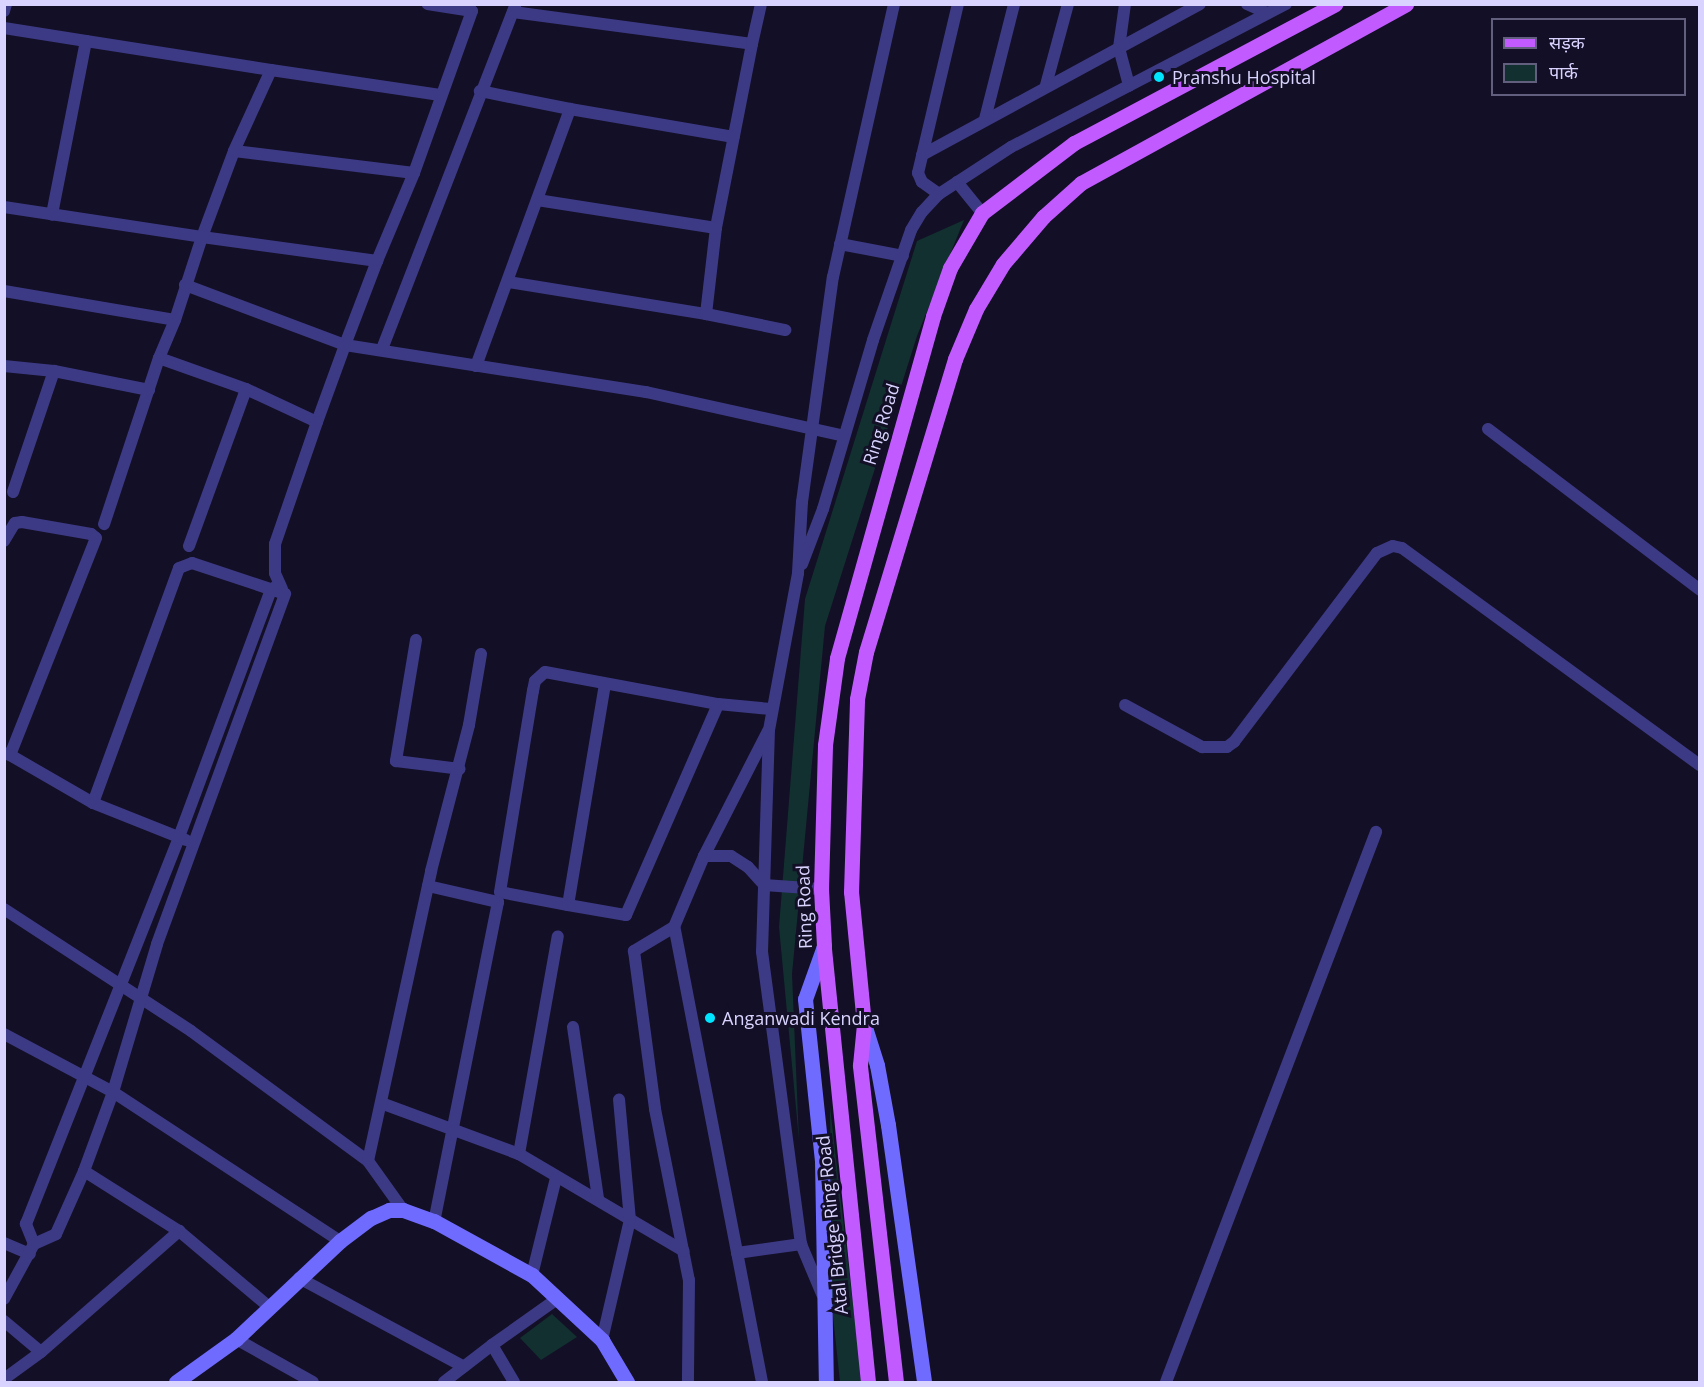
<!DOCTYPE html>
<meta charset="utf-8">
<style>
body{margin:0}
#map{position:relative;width:1704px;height:1387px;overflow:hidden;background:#130f26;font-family:"Open Sans","Noto Sans Devanagari",sans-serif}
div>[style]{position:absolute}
.green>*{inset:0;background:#12302f}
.street>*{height:12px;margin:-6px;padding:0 6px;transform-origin:6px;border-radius:6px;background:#3d3a85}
.secondary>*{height:15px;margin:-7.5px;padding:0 7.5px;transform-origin:7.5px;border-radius:7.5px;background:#6f6bff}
.primary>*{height:15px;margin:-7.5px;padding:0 7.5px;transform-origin:7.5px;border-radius:7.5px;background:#c25bff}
.dots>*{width:16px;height:16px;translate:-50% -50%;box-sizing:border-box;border:3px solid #130f26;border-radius:50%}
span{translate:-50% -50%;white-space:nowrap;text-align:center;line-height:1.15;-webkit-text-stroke:6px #130f26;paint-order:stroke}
.poi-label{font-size:18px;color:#d9d4ff}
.left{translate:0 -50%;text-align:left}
.street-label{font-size:18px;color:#d9d4ff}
.frame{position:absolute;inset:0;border:6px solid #d9d4ff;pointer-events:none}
.legend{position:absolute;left:1491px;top:18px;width:195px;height:78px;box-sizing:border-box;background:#130f26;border:2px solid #625e7d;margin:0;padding:8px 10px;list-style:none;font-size:18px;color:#d9d4ff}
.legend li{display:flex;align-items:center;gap:12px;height:30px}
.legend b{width:30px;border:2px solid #625e7d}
</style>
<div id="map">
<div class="green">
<i style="clip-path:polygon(964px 220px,917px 336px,825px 626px,792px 974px,799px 1140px,779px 927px,805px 599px,917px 241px)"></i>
<i style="clip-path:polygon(830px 1107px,862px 1382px,840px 1382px,832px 1307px)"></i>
<i style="clip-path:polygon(552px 1314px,577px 1337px,541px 1360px,520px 1338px)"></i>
</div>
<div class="street">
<i style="left:1125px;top:4px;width:44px;rotate:97.8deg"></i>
<i style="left:1119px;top:48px;width:39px;rotate:75deg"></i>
<i style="left:1247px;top:4px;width:22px;rotate:24deg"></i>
<i style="left:4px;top:11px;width:7px;rotate:-74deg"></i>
<i style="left:513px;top:12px;width:241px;rotate:7.6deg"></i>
<i style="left:752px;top:44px;width:187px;rotate:101.1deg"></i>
<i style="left:716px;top:228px;width:181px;rotate:-171.1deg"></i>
<i style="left:4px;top:28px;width:83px;rotate:9deg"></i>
<i style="left:86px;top:41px;width:177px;rotate:101.1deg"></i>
<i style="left:86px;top:41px;width:187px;rotate:8.9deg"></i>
<i style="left:271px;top:70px;width:89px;rotate:114.6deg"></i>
<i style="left:234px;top:151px;width:92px;rotate:110.4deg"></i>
<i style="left:202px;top:237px;width:177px;rotate:7.8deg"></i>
<i style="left:377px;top:261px;width:95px;rotate:-67.2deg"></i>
<i style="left:414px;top:173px;width:181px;rotate:-173deg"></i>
<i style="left:752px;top:44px;width:41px;rotate:-77.3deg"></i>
<i style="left:271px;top:70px;width:171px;rotate:8.4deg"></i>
<i style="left:1046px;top:85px;width:84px;rotate:-74.8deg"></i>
<i style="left:570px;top:109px;width:166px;rotate:9.7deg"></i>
<i style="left:985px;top:119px;width:119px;rotate:-75.8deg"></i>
<i style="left:922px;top:155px;width:316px;rotate:-28.5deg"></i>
<i style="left:414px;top:173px;width:172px;rotate:-70.3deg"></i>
<i style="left:472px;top:11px;width:45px;rotate:-171deg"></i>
<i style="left:957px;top:182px;width:40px;rotate:51deg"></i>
<i style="left:939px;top:194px;width:21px;rotate:-145deg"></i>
<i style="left:922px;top:182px;width:10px;rotate:-114deg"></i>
<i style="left:918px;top:173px;width:174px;rotate:-76.7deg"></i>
<i style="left:4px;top:207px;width:200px;rotate:8.6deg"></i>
<i style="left:202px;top:237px;width:87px;rotate:108deg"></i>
<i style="left:840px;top:244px;width:64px;rotate:10.8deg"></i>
<i style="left:377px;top:261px;width:90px;rotate:110.9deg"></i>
<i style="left:345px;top:345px;width:305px;rotate:8.9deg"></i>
<i style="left:646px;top:392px;width:203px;rotate:12.5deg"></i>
<i style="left:508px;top:282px;width:201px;rotate:9.2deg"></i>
<i style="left:706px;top:314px;width:87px;rotate:-83.4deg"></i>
<i style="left:4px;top:291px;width:173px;rotate:9.6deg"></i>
<i style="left:175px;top:320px;width:41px;rotate:112.8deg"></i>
<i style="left:159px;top:358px;width:175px;rotate:108.3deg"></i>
<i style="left:706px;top:314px;width:81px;rotate:11.4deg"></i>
<i style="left:382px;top:349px;width:368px;rotate:-68.8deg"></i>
<i style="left:159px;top:358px;width:92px;rotate:19.6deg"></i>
<i style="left:246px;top:389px;width:78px;rotate:24.9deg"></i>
<i style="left:317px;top:422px;width:82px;rotate:-70deg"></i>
<i style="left:345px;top:345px;width:171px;rotate:-159.4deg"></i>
<i style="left:4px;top:366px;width:50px;rotate:5.7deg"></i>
<i style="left:54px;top:371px;width:97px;rotate:11.3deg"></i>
<i style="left:476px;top:366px;width:274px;rotate:-69.9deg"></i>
<i style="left:570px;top:109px;width:92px;rotate:-168.7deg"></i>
<i style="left:1488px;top:429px;width:266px;rotate:37.2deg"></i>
<i style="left:13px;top:492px;width:128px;rotate:-71.3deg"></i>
<i style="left:4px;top:541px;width:21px;rotate:-59deg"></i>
<i style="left:15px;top:523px;width:7px;rotate:-8deg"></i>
<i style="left:22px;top:522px;width:70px;rotate:9.9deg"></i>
<i style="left:91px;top:534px;width:6px;rotate:39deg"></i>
<i style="left:96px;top:538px;width:233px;rotate:111.6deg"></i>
<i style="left:10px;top:755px;width:6px;rotate:-162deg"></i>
<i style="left:189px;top:546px;width:167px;rotate:-70deg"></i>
<i style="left:802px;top:564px;width:59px;rotate:-69.1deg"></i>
<i style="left:823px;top:509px;width:176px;rotate:-73.5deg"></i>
<i style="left:873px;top:340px;width:116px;rotate:-70.9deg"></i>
<i style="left:911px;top:230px;width:21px;rotate:-59deg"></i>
<i style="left:922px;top:212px;width:25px;rotate:-47deg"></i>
<i style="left:939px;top:194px;width:86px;rotate:-33.1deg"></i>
<i style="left:1011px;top:147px;width:310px;rotate:-27.5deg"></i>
<i style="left:282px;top:589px;width:17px;rotate:-114deg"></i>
<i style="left:275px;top:573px;width:29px;rotate:-90deg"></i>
<i style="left:275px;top:544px;width:129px;rotate:-71deg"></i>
<i style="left:416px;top:640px;width:123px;rotate:99.4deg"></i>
<i style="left:396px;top:761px;width:64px;rotate:7.1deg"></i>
<i style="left:605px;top:684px;width:224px;rotate:99.5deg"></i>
<i style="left:568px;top:905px;width:69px;rotate:-169.2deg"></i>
<i style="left:500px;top:892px;width:204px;rotate:-80.7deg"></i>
<i style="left:533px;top:691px;width:10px;rotate:-79deg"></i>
<i style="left:535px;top:681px;width:13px;rotate:-42deg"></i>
<i style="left:545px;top:672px;width:176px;rotate:10.5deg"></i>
<i style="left:718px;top:704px;width:53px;rotate:5.4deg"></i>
<i style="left:1125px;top:705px;width:88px;rotate:28.6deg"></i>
<i style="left:1202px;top:747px;width:25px"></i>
<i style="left:1227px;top:747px;width:9px;rotate:-36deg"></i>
<i style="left:1234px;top:742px;width:237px;rotate:-52.9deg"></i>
<i style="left:1377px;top:553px;width:17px;rotate:-24deg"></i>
<i style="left:1393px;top:546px;width:9px;rotate:13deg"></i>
<i style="left:1402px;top:548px;width:369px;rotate:36.1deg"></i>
<i style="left:10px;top:755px;width:96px;rotate:30deg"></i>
<i style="left:93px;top:803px;width:250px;rotate:-69.9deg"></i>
<i style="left:179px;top:568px;width:14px;rotate:-21deg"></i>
<i style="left:192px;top:563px;width:92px;rotate:18.4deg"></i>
<i style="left:93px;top:803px;width:100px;rotate:21.7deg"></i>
<i style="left:704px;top:856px;width:27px"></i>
<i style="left:731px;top:856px;width:20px;rotate:33deg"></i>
<i style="left:748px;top:867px;width:24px;rotate:48deg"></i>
<i style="left:764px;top:885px;width:57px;rotate:4deg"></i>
<i style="left:428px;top:886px;width:72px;rotate:12.9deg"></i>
<i style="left:498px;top:902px;width:325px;rotate:101.3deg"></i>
<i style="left:568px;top:905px;width:59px;rotate:9.8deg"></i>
<i style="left:626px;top:915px;width:230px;rotate:-66.4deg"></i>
<i style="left:4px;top:909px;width:223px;rotate:33.1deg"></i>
<i style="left:191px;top:1031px;width:220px;rotate:36.3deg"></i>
<i style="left:368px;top:1161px;width:60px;rotate:54.5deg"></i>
<i style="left:674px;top:927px;width:47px;rotate:149deg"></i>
<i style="left:634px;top:951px;width:159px;rotate:82.4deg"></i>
<i style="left:655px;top:1109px;width:174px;rotate:78.8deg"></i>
<i style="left:689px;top:1280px;width:102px;rotate:90.6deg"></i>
<i style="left:573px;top:1027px;width:173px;rotate:81.7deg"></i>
<i style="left:4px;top:1034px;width:123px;rotate:28deg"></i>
<i style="left:113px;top:1092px;width:272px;rotate:33.3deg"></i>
<i style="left:381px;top:1103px;width:147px;rotate:20.3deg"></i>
<i style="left:519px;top:1154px;width:191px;rotate:30.5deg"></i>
<i style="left:519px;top:1154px;width:221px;rotate:-79.9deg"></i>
<i style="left:368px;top:1161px;width:297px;rotate:-77.7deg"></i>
<i style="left:431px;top:871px;width:151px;rotate:-75.4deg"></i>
<i style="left:469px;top:725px;width:72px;rotate:-80.4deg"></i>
<i style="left:84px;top:1171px;width:112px;rotate:32.3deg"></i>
<i style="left:179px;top:1231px;width:116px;rotate:40.1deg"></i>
<i style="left:4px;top:1243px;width:28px;rotate:23deg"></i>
<i style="left:34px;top:1244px;width:22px;rotate:-112deg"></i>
<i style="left:26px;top:1224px;width:416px;rotate:-68.4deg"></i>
<i style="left:179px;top:837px;width:264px;rotate:-69.6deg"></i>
<i style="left:271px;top:590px;width:10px;rotate:-37deg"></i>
<i style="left:737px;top:1253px;width:65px;rotate:-8deg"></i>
<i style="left:532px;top:1275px;width:100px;rotate:-76.1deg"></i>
<i style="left:299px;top:1278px;width:187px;rotate:28.3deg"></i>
<i style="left:822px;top:1294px;width:54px;rotate:-112.8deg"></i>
<i style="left:801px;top:1244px;width:295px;rotate:-97.6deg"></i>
<i style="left:762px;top:952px;width:222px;rotate:-88.2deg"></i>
<i style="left:769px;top:730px;width:160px;rotate:-79.5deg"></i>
<i style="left:798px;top:573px;width:71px;rotate:-86.8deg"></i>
<i style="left:802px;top:502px;width:227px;rotate:-82.2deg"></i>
<i style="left:833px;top:277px;width:280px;rotate:-77.4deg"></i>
<i style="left:4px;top:1299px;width:63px;rotate:-61.4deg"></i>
<i style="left:34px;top:1244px;width:24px;rotate:-24deg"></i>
<i style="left:56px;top:1234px;width:69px;rotate:-66deg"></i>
<i style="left:84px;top:1171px;width:84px;rotate:-69.8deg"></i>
<i style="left:113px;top:1092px;width:154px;rotate:-73.4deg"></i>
<i style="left:157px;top:944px;width:373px;rotate:-69.9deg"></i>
<i style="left:4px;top:1321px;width:48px;rotate:40deg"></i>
<i style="left:236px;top:1339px;width:88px;rotate:29.2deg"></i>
<i style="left:602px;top:1340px;width:123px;rotate:-76.9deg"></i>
<i style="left:630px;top:1220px;width:121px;rotate:-95.2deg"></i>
<i style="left:4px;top:1379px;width:46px;rotate:-36.1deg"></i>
<i style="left:41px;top:1352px;width:184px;rotate:-41.2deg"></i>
<i style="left:444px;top:1382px;width:61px;rotate:-37.6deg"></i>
<i style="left:514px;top:1382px;width:43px;rotate:-120.7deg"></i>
<i style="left:492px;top:1345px;width:80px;rotate:-35.3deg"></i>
<i style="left:762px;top:1382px;width:463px;rotate:-100.9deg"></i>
<i style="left:674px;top:927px;width:77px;rotate:-67.1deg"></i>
<i style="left:704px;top:856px;width:140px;rotate:-62.9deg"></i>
<i style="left:1166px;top:1382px;width:589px;rotate:-69.1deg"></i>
</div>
<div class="secondary">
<i style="left:824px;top:946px;width:56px;rotate:109.7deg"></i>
<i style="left:805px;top:999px;width:162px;rotate:84deg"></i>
<i style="left:822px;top:1160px;width:222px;rotate:89deg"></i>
<i style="left:864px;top:1024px;width:43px;rotate:72.4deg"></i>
<i style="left:877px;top:1065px;width:61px;rotate:79.6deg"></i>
<i style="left:888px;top:1125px;width:260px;rotate:82deg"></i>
<i style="left:176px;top:1382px;width:74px;rotate:-35.6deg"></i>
<i style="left:236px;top:1339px;width:143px;rotate:-43.3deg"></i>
<i style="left:340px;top:1241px;width:39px;rotate:-37deg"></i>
<i style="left:371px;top:1218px;width:20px;rotate:-24deg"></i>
<i style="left:389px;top:1210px;width:14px"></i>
<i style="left:403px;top:1210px;width:33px;rotate:20deg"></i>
<i style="left:434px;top:1221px;width:112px;rotate:28.9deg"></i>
<i style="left:532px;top:1275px;width:96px;rotate:42.9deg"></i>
<i style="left:602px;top:1340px;width:49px;rotate:59.2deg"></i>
</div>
<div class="primary">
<i style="left:868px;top:1382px;width:438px;rotate:-95.8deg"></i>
<i style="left:824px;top:946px;width:57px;rotate:-93deg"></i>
<i style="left:821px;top:889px;width:144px;rotate:-88.4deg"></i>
<i style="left:825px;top:745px;width:88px;rotate:-82.1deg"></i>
<i style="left:837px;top:658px;width:355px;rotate:-74.3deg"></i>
<i style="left:933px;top:316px;width:51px;rotate:-70.5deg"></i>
<i style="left:950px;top:268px;width:64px;rotate:-59.8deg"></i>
<i style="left:982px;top:213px;width:116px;rotate:-37.3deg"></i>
<i style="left:1074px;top:143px;width:296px;rotate:-28deg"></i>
<i style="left:896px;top:1382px;width:319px;rotate:-96.5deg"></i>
<i style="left:860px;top:1065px;width:41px;rotate:-84.4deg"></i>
<i style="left:864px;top:1024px;width:133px;rotate:-95.6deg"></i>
<i style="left:851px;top:892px;width:193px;rotate:-88.2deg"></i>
<i style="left:857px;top:699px;width:48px;rotate:-79.2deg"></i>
<i style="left:866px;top:652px;width:306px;rotate:-73.1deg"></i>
<i style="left:955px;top:359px;width:54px;rotate:-67.2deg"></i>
<i style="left:976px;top:309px;width:52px;rotate:-59deg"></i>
<i style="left:1003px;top:264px;width:62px;rotate:-49.6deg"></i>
<i style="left:1043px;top:217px;width:51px;rotate:-41.8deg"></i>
<i style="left:1081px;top:183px;width:371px;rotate:-28.8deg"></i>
</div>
<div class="dots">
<i style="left:1159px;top:77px;background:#00e5ff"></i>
<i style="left:710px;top:1018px;background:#00e5ff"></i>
</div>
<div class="poi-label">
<span class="left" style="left:1172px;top:77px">Pranshu Hospital</span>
<span class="left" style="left:722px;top:1018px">Anganwadi Kendra</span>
</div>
<div class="street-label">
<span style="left:881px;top:424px;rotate:-73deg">Ring Road</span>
<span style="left:804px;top:907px;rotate:-92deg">Ring Road</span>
<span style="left:832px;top:1225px;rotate:-96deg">Atal Bridge Ring Road</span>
</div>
<div class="frame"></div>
<ul class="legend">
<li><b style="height:8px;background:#c25bff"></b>सड़क</li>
<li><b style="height:16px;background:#12302f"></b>पार्क</li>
</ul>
</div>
